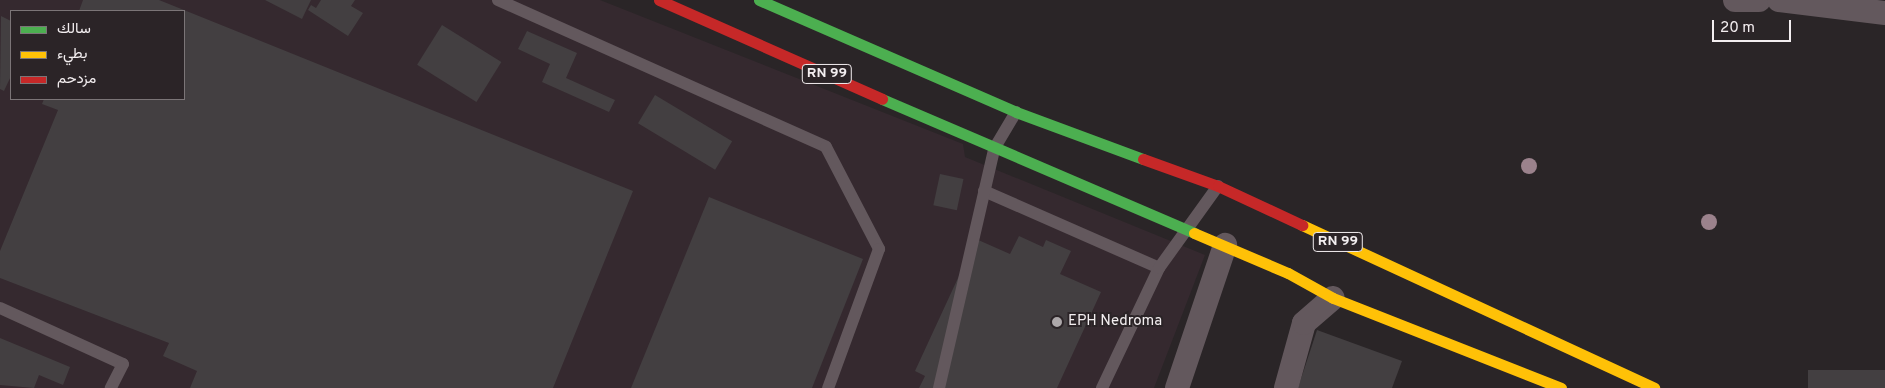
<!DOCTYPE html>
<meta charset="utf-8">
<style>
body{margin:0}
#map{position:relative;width:1885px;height:388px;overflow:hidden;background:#2a2527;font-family:Overpass,Vazirmatn,sans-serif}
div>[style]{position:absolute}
.built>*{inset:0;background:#35292f}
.building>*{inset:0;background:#433f41;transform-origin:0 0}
.lane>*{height:12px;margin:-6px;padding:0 6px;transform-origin:6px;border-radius:6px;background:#63585d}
.street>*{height:24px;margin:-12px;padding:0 12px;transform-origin:12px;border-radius:12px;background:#63585d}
.fast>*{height:11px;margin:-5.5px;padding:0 5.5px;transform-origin:5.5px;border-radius:5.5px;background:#4caf50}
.slow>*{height:11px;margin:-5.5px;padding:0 5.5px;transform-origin:5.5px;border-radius:5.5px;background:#ffc107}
.jam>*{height:11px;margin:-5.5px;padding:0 5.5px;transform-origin:5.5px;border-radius:5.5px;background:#c62828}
.trees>*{width:16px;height:16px;margin:-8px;border-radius:50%;background:#9b828c}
.dots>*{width:14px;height:14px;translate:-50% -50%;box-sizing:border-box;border:2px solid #2b2427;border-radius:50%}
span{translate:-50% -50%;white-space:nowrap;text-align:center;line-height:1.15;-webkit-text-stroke:4px #2b2427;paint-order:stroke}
.shield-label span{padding:1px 4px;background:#2b2427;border:1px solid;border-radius:4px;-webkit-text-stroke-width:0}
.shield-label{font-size:14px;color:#f3eef0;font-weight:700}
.poi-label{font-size:15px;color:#f3eef0}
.left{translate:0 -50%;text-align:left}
.legend{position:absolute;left:10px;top:10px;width:175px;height:90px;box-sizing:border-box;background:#2b2427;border:1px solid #7b7577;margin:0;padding:6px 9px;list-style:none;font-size:15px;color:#f3eef0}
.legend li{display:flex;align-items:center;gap:10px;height:25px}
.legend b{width:25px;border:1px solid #7b7577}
.scale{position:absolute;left:1712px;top:20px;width:79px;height:22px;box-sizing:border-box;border:2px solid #f3eef0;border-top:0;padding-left:6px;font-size:15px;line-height:18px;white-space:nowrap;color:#f3eef0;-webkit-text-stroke:4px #2b2427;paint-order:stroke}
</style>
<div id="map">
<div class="built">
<i style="clip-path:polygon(evenodd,0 0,600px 0,963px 144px,965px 157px,1205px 255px,1154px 388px,0 388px,0 0,11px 11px,184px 11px,184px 99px,11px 99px,11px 11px)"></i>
</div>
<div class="building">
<i style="clip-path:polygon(83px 0,159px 0,633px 191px,553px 388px,190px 388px,197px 371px,163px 356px,169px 343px,0 278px,0 251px,58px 110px,42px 104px,44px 99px,184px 99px,184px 11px,79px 11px)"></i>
<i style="clip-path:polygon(265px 0,311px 0,302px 19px)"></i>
<i style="clip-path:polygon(321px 0,355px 0,351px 6px,363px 13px,348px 36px,308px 10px,311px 5px,316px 8px)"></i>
<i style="clip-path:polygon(1px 16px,11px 21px,11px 76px,4px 91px,0 89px)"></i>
<i style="left:442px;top:25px;width:70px;height:47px;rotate:32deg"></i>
<i style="clip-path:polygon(527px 31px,577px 53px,566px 78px,615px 100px,609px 112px,542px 82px,550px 64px,518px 49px)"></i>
<i style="left:655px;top:95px;width:90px;height:33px;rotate:31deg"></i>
<i style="left:940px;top:174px;width:24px;height:32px;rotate:12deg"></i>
<i style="clip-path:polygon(709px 197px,863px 259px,812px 388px,631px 388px)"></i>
<i style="clip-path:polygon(1019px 236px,1043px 247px,1046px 240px,1071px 251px,1060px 274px,1101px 292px,1057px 388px,919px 388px,925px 376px,915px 371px,976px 239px,1010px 254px)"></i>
<i style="clip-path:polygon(1317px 330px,1402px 361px,1392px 388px,1298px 388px)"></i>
<i style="clip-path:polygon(0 338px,70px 367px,63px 385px,39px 375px,34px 388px,0 385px)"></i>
<i style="left:1885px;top:370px;width:18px;height:77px;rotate:90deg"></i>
</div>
<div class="lane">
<i style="left:498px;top:0;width:359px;rotate:24.1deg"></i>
<i style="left:826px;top:147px;width:115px;rotate:62.5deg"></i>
<i style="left:879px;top:249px;width:148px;rotate:110.1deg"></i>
<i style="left:984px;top:191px;width:191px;rotate:23.7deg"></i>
<i style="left:0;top:308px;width:135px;rotate:24.5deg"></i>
<i style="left:123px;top:364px;width:27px;rotate:117deg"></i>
<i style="left:939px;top:388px;width:245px;rotate:-77deg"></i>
<i style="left:994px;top:149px;width:43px;rotate:-59.3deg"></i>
<i style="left:1102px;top:388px;width:133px;rotate:-64.6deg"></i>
<i style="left:1159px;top:268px;width:101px;rotate:-54.3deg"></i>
</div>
<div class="street">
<i style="left:1735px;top:0;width:24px"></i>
<i style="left:1779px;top:0;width:107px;rotate:7deg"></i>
<i style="left:1177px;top:388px;width:151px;rotate:-71.4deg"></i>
<i style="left:1286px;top:388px;width:67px;rotate:-74.5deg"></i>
<i style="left:1304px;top:323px;width:38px;rotate:-41deg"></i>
</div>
<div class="fast">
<i style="left:759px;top:0;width:280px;rotate:23.5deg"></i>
<i style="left:1016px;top:112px;width:135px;rotate:20.3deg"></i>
<i style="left:882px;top:99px;width:340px;rotate:23.2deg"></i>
</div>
<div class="slow">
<i style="left:1302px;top:225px;width:388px;rotate:24.8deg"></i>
<i style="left:1194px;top:233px;width:102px;rotate:23.1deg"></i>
<i style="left:1288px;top:273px;width:51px;rotate:29.1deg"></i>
<i style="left:1333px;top:298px;width:245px;rotate:21.5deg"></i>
</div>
<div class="jam">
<i style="left:659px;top:0;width:244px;rotate:23.9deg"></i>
<i style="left:1143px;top:159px;width:80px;rotate:19.8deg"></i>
<i style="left:1218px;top:186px;width:93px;rotate:24.9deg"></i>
</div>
<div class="trees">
<i style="left:1529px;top:166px"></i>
<i style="left:1709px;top:222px"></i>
</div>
<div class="dots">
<i style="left:1057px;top:322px;background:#ada8aa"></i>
</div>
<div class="shield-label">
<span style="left:827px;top:74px">RN 99</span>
<span style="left:1338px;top:242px">RN 99</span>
</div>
<div class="poi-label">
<span class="left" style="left:1068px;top:322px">EPH Nedroma</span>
</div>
<ul class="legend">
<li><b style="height:6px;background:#4caf50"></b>سالك</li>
<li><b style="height:6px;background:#ffc107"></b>بطيء</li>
<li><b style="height:6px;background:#c62828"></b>مزدحم</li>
</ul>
<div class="scale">20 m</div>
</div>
